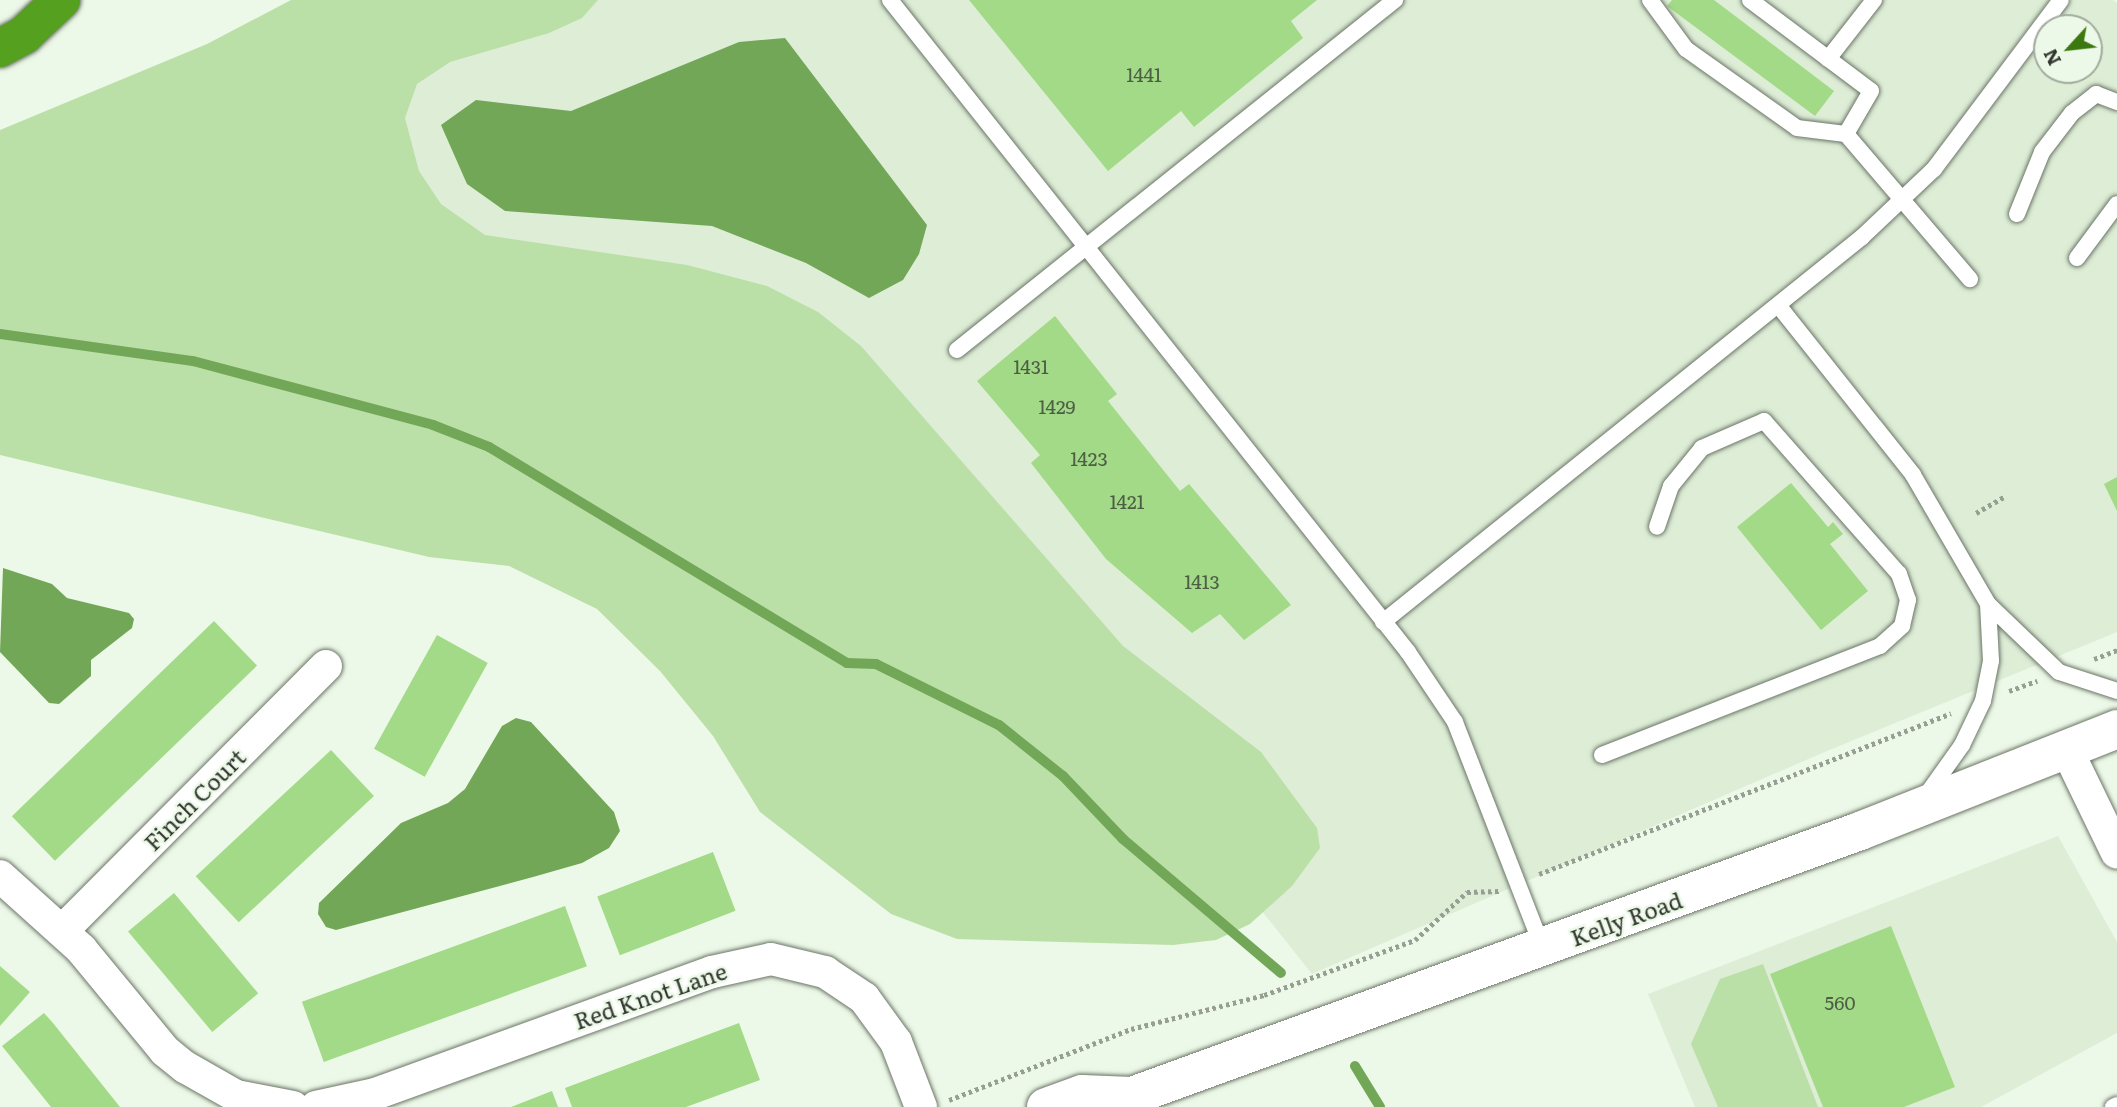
<!DOCTYPE html>
<style>
body{margin:0}
#map{position:relative;width:2117px;height:1107px;overflow:hidden;background:#edf9e8;font-family:Literata,serif}
div>[style]{position:absolute}
.built>*{inset:0;background:#ddedd6}
.green>*{inset:0;background:#bae0a8}
.water>*{inset:0;background:#72a757}
.stream>*{height:10px;margin:-5px;padding:0 5px;transform-origin:5px;border-radius:5px;background:#72a757}
.building>*{inset:0;background:#a2da87;transform-origin:0 0}
.path>*{height:4.5px;margin-top:-2.25px;transform-origin:0;background:repeating-linear-gradient(90deg,#979f93 0 3.5px,transparent 0 7px)}
.roads{filter:drop-shadow(0 0 2px #6b7567) drop-shadow(0 0 2px #6b7567)}
.service>*{height:16px;margin:-8px;padding:0 8px;transform-origin:8px;border-radius:8px;background:#fff}
.minor>*{height:32px;margin:-16px;padding:0 16px;transform-origin:16px;border-radius:16px;background:#fff}
.secondary>*{height:38px;margin:-19px;padding:0 19px;transform-origin:19px;border-radius:19px;background:#fff}
.motorway>*{height:38px;margin:-19px;padding:0 19px;transform-origin:19px;border-radius:19px;background:#55a11f}
span{translate:-50% -50%;white-space:nowrap;text-align:center;line-height:1.15;-webkit-text-stroke:5px #edf9e8;paint-order:stroke}
.number-label{font-size:19px;color:#4d5e45}
.number-label span{-webkit-text-stroke-width:0}
.street-label{font-size:23px;color:#31352f}
.north{position:absolute;left:2033px;top:14px;width:70px;height:70px;box-sizing:border-box;background:#edf9e8;border:2px solid #a2ab9e;border-radius:50%;rotate:243deg;font-size:19px;font-weight:700;line-height:28px;text-align:center;color:#31352f}
.north::after{content:'';display:block;margin:auto;width:24px;height:32px;background:#3c7810;clip-path:polygon(50% 0,100% 100%,50% 72%,0 100%)}
</style>
<div id="map">
<div class="built">
<i style="clip-path:polygon(evenodd,301px 0,2113px 0,2117px 3px,2117px 632px,1827px 751px,1312px 974px,1261px 910px,415px 223px,301px 0,2047px 28px,2089px 28px,2089px 70px,2047px 70px,2047px 28px)"></i>
<i style="clip-path:polygon(2058px 836px,2117px 942px,2117px 1033px,1981px 1107px,1695px 1107px,1648px 994px)"></i>
</div>
<div class="green">
<i style="clip-path:polygon(291px 0,598px 0,582px 18px,549px 33px,450px 62px,417px 84px,405px 118px,419px 171px,441px 204px,485px 235px,687px 265px,767px 286px,818px 312px,861px 346px,1123px 646px,1261px 752px,1317px 828px,1320px 848px,1292px 886px,1250px 924px,1216px 940px,1173px 945px,957px 939px,891px 914px,760px 812px,713px 736px,660px 671px,597px 609px,509px 566px,429px 557px,0 455px,0 130px,207px 44px)"></i>
<i style="clip-path:polygon(1763px 964px,1818px 1107px,1718px 1107px,1691px 1044px,1720px 979px)"></i>
</div>
<div class="water">
<i style="clip-path:polygon(785px 38px,927px 225px,919px 254px,903px 280px,869px 298px,806px 263px,712px 226px,505px 211px,467px 184px,441px 125px,476px 100px,571px 111px,739px 42px)"></i>
<i style="clip-path:polygon(3px 568px,52px 584px,67px 598px,129px 613px,134px 619px,132px 628px,91px 660px,91px 676px,59px 704px,49px 703px,0 652px)"></i>
<i style="clip-path:polygon(516px 718px,531px 722px,614px 812px,620px 831px,609px 848px,582px 863px,533px 877px,336px 930px,326px 927px,318px 914px,319px 903px,401px 823px,448px 803px,465px 789px,502px 726px)"></i>
</div>
<div class="stream">
<i style="left:0;top:334px;width:195px;rotate:8deg"></i>
<i style="left:193px;top:361px;width:248px;rotate:14.9deg"></i>
<i style="left:433px;top:425px;width:60px;rotate:21.4deg"></i>
<i style="left:489px;top:447px;width:418px;rotate:31.1deg"></i>
<i style="left:847px;top:663px;width:29px;rotate:2deg"></i>
<i style="left:876px;top:664px;width:137px;rotate:26.4deg"></i>
<i style="left:999px;top:725px;width:82px;rotate:38.6deg"></i>
<i style="left:1063px;top:776px;width:87px;rotate:46.4deg"></i>
<i style="left:1123px;top:839px;width:207px;rotate:40.3deg"></i>
<i style="left:1355px;top:1066px;width:48px;rotate:58.6deg"></i>
</div>
<div class="building">
<i style="clip-path:polygon(969px 0,1317px 0,1291px 21px,1303px 38px,1194px 127px,1181px 111px,1108px 171px)"></i>
<i style="clip-path:polygon(1672px 0,1714px 0,1834px 91px,1815px 116px,1667px 6px)"></i>
<i style="clip-path:polygon(1055px 316px,1117px 394px,1108px 401px,1180px 491px,1189px 484px,1291px 605px,1244px 640px,1220px 614px,1192px 633px,1106px 559px,1031px 463px,1040px 455px,977px 381px)"></i>
<i style="clip-path:polygon(2117px 477px,2117px 511px,2104px 484px)"></i>
<i style="clip-path:polygon(1791px 483px,1828px 527px,1833px 522px,1843px 534px,1830px 544px,1868px 591px,1821px 630px,1737px 527px)"></i>
<i style="left:214px;top:621px;width:62px;height:281px;rotate:46deg"></i>
<i style="left:437px;top:635px;width:58px;height:130px;rotate:29deg"></i>
<i style="left:331px;top:750px;width:63px;height:185px;rotate:47deg"></i>
<i style="left:713px;top:852px;width:63px;height:124px;rotate:69deg"></i>
<i style="left:174px;top:893px;width:131px;height:60px;rotate:50deg"></i>
<i style="left:565px;top:906px;width:64px;height:280px;rotate:70deg"></i>
<i style="clip-path:polygon(1891px 926px,1955px 1087px,1904px 1107px,1823px 1107px,1770px 974px)"></i>
<i style="clip-path:polygon(0 966px,30px 992px,0 1026px)"></i>
<i style="clip-path:polygon(44px 1013px,53px 1023px,120px 1107px,51px 1107px,2px 1046px)"></i>
<i style="clip-path:polygon(739px 1023px,760px 1080px,686px 1107px,572px 1107px,565px 1088px)"></i>
<i style="clip-path:polygon(552px 1091px,558px 1107px,511px 1107px)"></i>
</div>
<div class="path">
<i style="left:1976px;top:513px;width:34px;rotate:-30deg"></i>
<i style="left:2094px;top:659px;width:25px;rotate:-21deg"></i>
<i style="left:2009px;top:691px;width:30px;rotate:-20deg"></i>
<i style="left:1539px;top:874px;width:442px;rotate:-21.3deg"></i>
<i style="left:949px;top:1100px;width:195px;rotate:-21.3deg"></i>
<i style="left:1131px;top:1029px;width:137px;rotate:-14.3deg"></i>
<i style="left:1264px;top:995px;width:161px;rotate:-20deg"></i>
<i style="left:1415px;top:940px;width:71px;rotate:-42.7deg"></i>
<i style="left:1467px;top:892px;width:32px;rotate:-2deg"></i>
</div>
<div class="roads">
<div class="service">
<i style="left:890px;top:0;width:833px;rotate:51.53deg"></i>
<i style="left:1408px;top:652px;width:84px;rotate:56.1deg"></i>
<i style="left:1455px;top:722px;width:240px;rotate:68.8deg"></i>
<i style="left:1650px;top:0;width:61px;rotate:53.7deg"></i>
<i style="left:1686px;top:49px;width:136px;rotate:35.4deg"></i>
<i style="left:1797px;top:128px;width:49px;rotate:7deg"></i>
<i style="left:1750px;top:0;width:151px;rotate:36.9deg"></i>
<i style="left:1871px;top:91px;width:50px;rotate:120.2deg"></i>
<i style="left:1846px;top:134px;width:191px;rotate:49.5deg"></i>
<i style="left:1828px;top:59px;width:75px;rotate:-52.1deg"></i>
<i style="left:2017px;top:214px;width:67px;rotate:-68deg"></i>
<i style="left:2042px;top:152px;width:49px;rotate:-52.4deg"></i>
<i style="left:2072px;top:113px;width:31px;rotate:-38deg"></i>
<i style="left:2096px;top:94px;width:22px;rotate:21deg"></i>
<i style="left:2077px;top:258px;width:67px;rotate:-53.5deg"></i>
<i style="left:1778px;top:305px;width:217px;rotate:51.5deg"></i>
<i style="left:1913px;top:475px;width:149px;rotate:59.8deg"></i>
<i style="left:1988px;top:604px;width:98px;rotate:43.8deg"></i>
<i style="left:2059px;top:672px;width:61px;rotate:18.1deg"></i>
<i style="left:957px;top:350px;width:561px;rotate:-38.63deg"></i>
<i style="left:1383px;top:622px;width:615px;rotate:-38.79deg"></i>
<i style="left:1862px;top:237px;width:99px;rotate:-43.4deg"></i>
<i style="left:1934px;top:169px;width:211px;rotate:-53.1deg"></i>
<i style="left:1602px;top:755px;width:299px;rotate:-21.4deg"></i>
<i style="left:1880px;top:646px;width:30px;rotate:-42deg"></i>
<i style="left:1902px;top:626px;width:27px;rotate:-77deg"></i>
<i style="left:1908px;top:600px;width:28px;rotate:-109deg"></i>
<i style="left:1899px;top:574px;width:204px;rotate:-131.4deg"></i>
<i style="left:1764px;top:421px;width:68px;rotate:156.5deg"></i>
<i style="left:1702px;top:448px;width:49px;rotate:129.2deg"></i>
<i style="left:1671px;top:486px;width:43px;rotate:108.9deg"></i>
<i style="left:1925px;top:797px;width:64px;rotate:-54.6deg"></i>
<i style="left:1962px;top:745px;width:49px;rotate:-64.5deg"></i>
<i style="left:1983px;top:701px;width:41px;rotate:-78.7deg"></i>
<i style="left:1991px;top:661px;width:57px;rotate:-93deg"></i>
<i style="left:2113px;top:1107px;width:4px;rotate:-27deg"></i>
</div>
<div class="minor">
<i style="left:2067px;top:750px;width:114px;rotate:64.1deg"></i>
<i style="left:0;top:876px;width:109px;rotate:42deg"></i>
<i style="left:81px;top:949px;width:132px;rotate:50.5deg"></i>
<i style="left:165px;top:1051px;width:26px;rotate:39deg"></i>
<i style="left:185px;top:1067px;width:59px;rotate:29.6deg"></i>
<i style="left:236px;top:1096px;width:58px;rotate:10.9deg"></i>
<i style="left:62px;top:931px;width:374px;rotate:-45.1deg"></i>
<i style="left:316px;top:1107px;width:60px;rotate:-12.4deg"></i>
<i style="left:375px;top:1094px;width:358px;rotate:-19.9deg"></i>
<i style="left:712px;top:972px;width:60px;rotate:-12.4deg"></i>
<i style="left:771px;top:959px;width:56px;rotate:13.5deg"></i>
<i style="left:825px;top:972px;width:47px;rotate:33.7deg"></i>
<i style="left:864px;top:998px;width:54px;rotate:54deg"></i>
<i style="left:896px;top:1042px;width:70px;rotate:69deg"></i>
</div>
<div class="secondary">
<i style="left:1046px;top:1107px;width:38px;rotate:-20deg"></i>
<i style="left:1082px;top:1094px;width:50px;rotate:2.3deg"></i>
<i style="left:1132px;top:1096px;width:775px;rotate:-20deg"></i>
<i style="left:1860px;top:831px;width:277px;rotate:-21.6deg"></i>
</div>
<div class="motorway">
<i style="left:0;top:48px;width:27px;rotate:-28deg"></i>
<i style="left:24px;top:35px;width:51px;rotate:-43.4deg"></i>
</div>
</div>
<div class="number-label">
<span style="left:1144px;top:75px">1441</span>
<span style="left:1031px;top:367px">1431</span>
<span style="left:1057px;top:407px">1429</span>
<span style="left:1089px;top:459px">1423</span>
<span style="left:1127px;top:502px">1421</span>
<span style="left:1202px;top:582px">1413</span>
<span style="left:1840px;top:1003px">560</span>
</div>
<div class="street-label">
<span style="left:194px;top:799px;rotate:-45deg">Finch Court</span>
<span style="left:1626px;top:918px;rotate:-20deg">Kelly Road</span>
<span style="left:650px;top:995px;rotate:-19deg">Red Knot Lane</span>
</div>
<div class="north">N</div>
</div>
